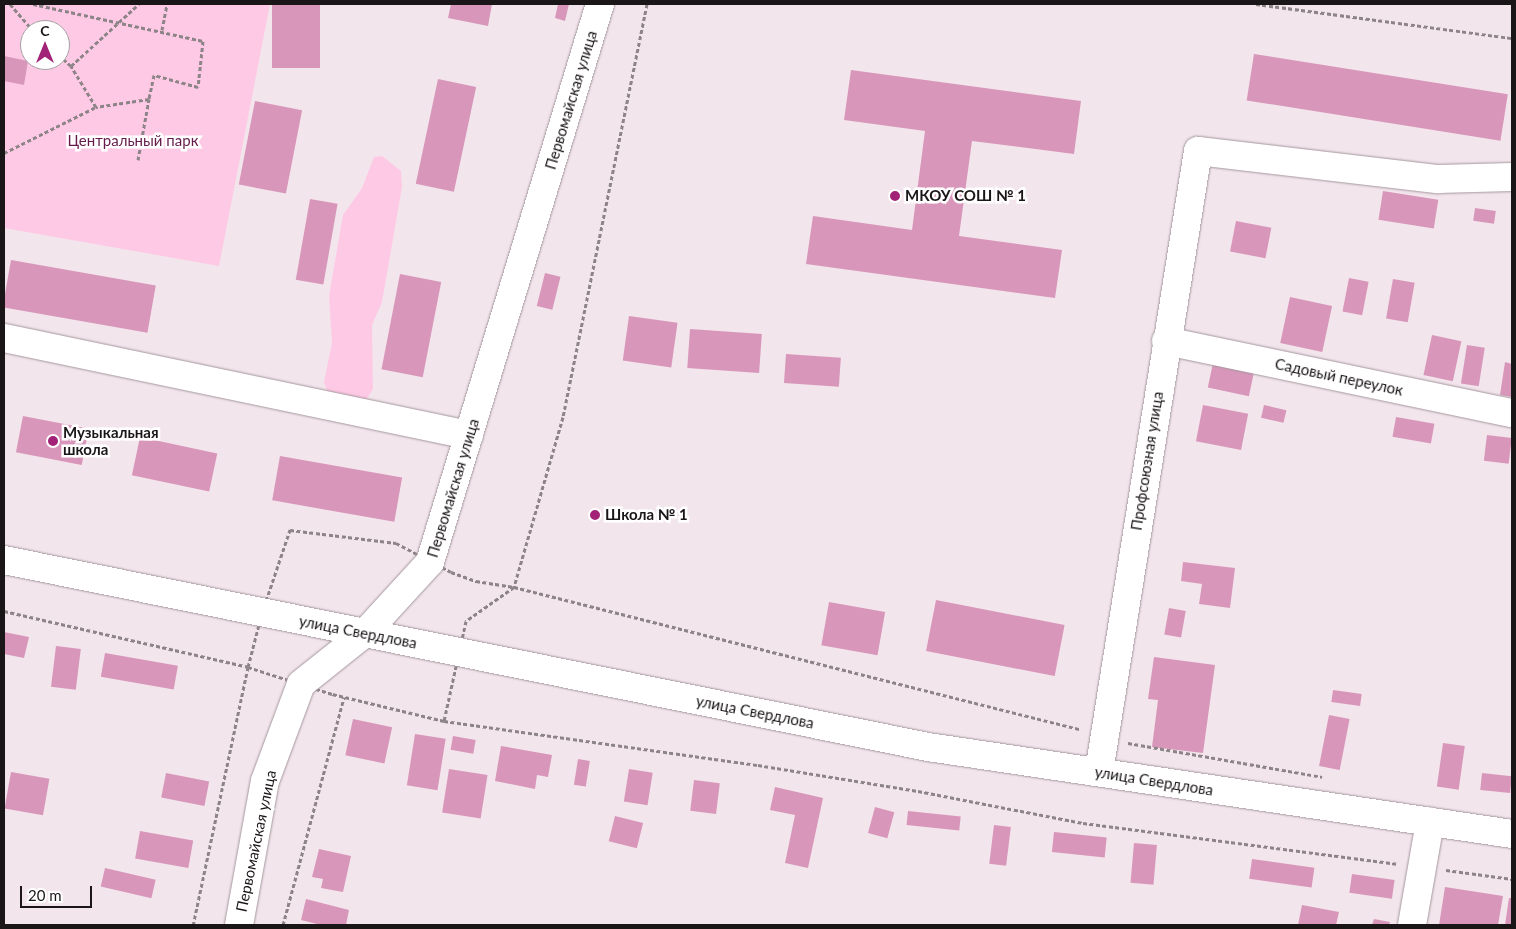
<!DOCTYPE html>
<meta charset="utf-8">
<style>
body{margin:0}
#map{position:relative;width:1516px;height:929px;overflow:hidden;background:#f3e5ec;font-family:Lato,sans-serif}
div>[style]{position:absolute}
.green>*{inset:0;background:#fec9e5}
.building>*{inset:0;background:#d897ba;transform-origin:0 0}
.path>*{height:3px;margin-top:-1.5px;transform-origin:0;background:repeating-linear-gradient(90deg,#8d8488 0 4px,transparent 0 6.5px)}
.roads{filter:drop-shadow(0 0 1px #a4979e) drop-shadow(0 0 1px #a4979e)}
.minor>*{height:28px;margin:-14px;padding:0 14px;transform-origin:14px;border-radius:14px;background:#fff}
.dots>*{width:14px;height:14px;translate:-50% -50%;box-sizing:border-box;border:2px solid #fff;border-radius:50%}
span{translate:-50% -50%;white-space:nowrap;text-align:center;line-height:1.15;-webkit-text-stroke:5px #fff;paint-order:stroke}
.street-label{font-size:15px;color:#1a1517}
.park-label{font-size:15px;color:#661b4b}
.poi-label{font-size:15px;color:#1a1517;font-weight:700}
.left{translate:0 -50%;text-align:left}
.frame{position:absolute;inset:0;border:5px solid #1a1517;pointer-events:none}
.north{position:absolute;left:20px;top:20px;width:50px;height:50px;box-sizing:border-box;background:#fff;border:1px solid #a3a1a2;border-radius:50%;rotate:0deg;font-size:14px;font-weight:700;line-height:20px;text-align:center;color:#1a1517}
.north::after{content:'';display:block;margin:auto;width:18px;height:22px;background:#a12276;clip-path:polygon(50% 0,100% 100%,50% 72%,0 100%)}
.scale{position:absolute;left:20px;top:886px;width:72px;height:22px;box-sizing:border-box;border:2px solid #1a1517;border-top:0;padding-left:6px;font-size:15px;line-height:18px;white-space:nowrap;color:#1a1517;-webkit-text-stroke:4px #fff;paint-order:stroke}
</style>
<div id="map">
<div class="green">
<i style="clip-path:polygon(evenodd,4px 4px,270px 4px,219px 266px,4px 228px,4px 4px,30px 30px,60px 30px,60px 60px,30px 60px,30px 30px)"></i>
<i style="clip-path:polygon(382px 156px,401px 171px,402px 187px,382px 302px,372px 325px,373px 389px,364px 403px,329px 396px,324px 382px,332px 343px,329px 296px,343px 215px,362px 188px,374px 157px)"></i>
</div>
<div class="building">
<i style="left:272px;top:4px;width:48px;height:64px"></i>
<i style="clip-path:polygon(451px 4px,492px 4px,488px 26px,448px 18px)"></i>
<i style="clip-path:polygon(558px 4px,569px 4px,565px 21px,555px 18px)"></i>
<i style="left:1254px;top:54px;width:257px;height:47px;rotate:9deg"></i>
<i style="clip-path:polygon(4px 56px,28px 61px,24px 85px,4px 81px)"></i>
<i style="clip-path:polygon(851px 70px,1081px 101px,1074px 154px,972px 141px,959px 236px,1062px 250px,1055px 298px,806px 264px,813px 216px,912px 230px,925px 131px,844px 120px)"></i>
<i style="left:438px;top:79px;width:39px;height:107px;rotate:12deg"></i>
<i style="left:255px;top:101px;width:48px;height:85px;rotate:11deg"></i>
<i style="left:1383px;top:191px;width:56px;height:29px;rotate:9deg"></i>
<i style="left:310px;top:199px;width:28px;height:82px;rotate:10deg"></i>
<i style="left:1475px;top:208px;width:21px;height:13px;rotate:8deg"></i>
<i style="left:1236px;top:221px;width:36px;height:31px;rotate:11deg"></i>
<i style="left:11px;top:260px;width:147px;height:48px;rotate:10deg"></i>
<i style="left:545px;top:273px;width:16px;height:34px;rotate:14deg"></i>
<i style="left:400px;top:274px;width:42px;height:97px;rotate:11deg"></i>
<i style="left:1349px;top:278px;width:20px;height:34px;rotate:11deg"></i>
<i style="left:1393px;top:279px;width:22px;height:40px;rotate:10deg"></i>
<i style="left:1290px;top:297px;width:43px;height:47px;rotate:12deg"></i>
<i style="left:629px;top:316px;width:49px;height:45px;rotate:8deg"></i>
<i style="left:690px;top:329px;width:72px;height:39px;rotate:4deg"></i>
<i style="left:1432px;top:335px;width:30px;height:41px;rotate:12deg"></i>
<i style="left:1467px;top:345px;width:18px;height:39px;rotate:9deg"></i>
<i style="left:786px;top:354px;width:55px;height:29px;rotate:4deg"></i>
<i style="clip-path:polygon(1505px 362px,1512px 364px,1512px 397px,1500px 395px)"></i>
<i style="left:1213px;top:363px;width:42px;height:25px;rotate:12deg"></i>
<i style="left:1203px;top:405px;width:46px;height:37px;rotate:11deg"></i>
<i style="left:1264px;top:405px;width:23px;height:13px;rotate:13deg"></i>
<i style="left:23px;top:416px;width:67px;height:37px;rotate:11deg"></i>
<i style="left:1396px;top:417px;width:39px;height:20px;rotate:10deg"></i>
<i style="left:1487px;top:435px;width:25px;height:26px;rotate:7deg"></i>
<i style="left:140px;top:437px;width:79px;height:39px;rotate:12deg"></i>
<i style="left:280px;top:456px;width:124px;height:45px;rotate:10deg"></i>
<i style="clip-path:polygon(1183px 562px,1235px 568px,1230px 608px,1199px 604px,1202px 584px,1181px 581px)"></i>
<i style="left:936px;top:600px;width:131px;height:52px;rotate:11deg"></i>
<i style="left:829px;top:602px;width:57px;height:44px;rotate:10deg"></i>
<i style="left:1169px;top:608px;width:17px;height:27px;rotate:10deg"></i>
<i style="clip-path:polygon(4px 632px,29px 637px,24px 658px,4px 654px)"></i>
<i style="left:56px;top:646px;width:25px;height:41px;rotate:7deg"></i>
<i style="left:105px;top:653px;width:74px;height:24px;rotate:10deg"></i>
<i style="clip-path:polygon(1154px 657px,1215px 665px,1203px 753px,1152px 747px,1158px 700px,1148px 699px)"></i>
<i style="left:1333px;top:690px;width:29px;height:12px;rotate:8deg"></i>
<i style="left:1329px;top:715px;width:21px;height:52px;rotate:11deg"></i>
<i style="left:353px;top:719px;width:40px;height:37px;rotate:12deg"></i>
<i style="left:415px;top:734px;width:31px;height:52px;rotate:9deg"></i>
<i style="left:453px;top:736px;width:23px;height:14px;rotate:10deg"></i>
<i style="left:1443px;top:743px;width:22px;height:44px;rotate:8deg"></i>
<i style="clip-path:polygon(501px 746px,552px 755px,548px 777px,537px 775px,535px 789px,495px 781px)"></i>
<i style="left:578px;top:759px;width:12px;height:26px;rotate:9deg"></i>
<i style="left:449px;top:769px;width:39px;height:44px;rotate:9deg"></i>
<i style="left:629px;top:769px;width:24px;height:33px;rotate:9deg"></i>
<i style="left:11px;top:772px;width:39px;height:37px;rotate:10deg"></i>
<i style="left:166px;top:773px;width:44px;height:25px;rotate:11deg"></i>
<i style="left:1482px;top:773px;width:30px;height:17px;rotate:6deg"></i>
<i style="left:694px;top:780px;width:26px;height:31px;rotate:7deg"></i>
<i style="clip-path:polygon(775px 787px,823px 798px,808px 868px,785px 863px,795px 815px,770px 810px)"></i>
<i style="left:875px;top:807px;width:20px;height:27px;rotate:15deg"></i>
<i style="left:908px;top:811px;width:53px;height:14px;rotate:6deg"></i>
<i style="left:615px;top:816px;width:29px;height:26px;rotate:14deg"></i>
<i style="left:994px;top:825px;width:17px;height:39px;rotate:7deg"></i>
<i style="left:140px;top:831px;width:54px;height:28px;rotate:10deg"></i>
<i style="left:1054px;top:832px;width:53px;height:20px;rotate:6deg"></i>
<i style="left:1134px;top:843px;width:23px;height:40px;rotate:5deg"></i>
<i style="clip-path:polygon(319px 849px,351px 856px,343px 892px,321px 888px,323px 879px,312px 877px)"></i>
<i style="left:1252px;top:859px;width:63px;height:20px;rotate:8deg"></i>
<i style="left:105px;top:868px;width:52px;height:19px;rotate:13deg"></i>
<i style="left:1352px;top:874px;width:43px;height:19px;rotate:8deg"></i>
<i style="clip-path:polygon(1445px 887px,1503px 896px,1498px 925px,1439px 925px)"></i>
<i style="clip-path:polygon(1509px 898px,1512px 898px,1512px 925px,1505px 925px)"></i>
<i style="clip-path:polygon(306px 899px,349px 910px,346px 925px,321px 925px,301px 920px)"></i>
<i style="clip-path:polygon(1302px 905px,1339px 912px,1336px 925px,1298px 925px)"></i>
<i style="clip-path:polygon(1374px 919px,1390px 922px,1389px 925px,1372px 925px)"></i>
</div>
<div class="path">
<i style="left:10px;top:4px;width:35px;rotate:49deg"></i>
<i style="left:33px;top:4px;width:174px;rotate:12.3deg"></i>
<i style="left:203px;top:41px;width:46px;rotate:96.2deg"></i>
<i style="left:198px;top:87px;width:46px;rotate:-164.7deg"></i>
<i style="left:154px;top:75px;width:25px;rotate:102deg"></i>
<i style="left:149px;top:99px;width:54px;rotate:171.4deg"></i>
<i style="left:96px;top:107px;width:48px;rotate:-121.4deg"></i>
<i style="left:71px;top:66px;width:15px;rotate:-138deg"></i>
<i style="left:647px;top:4px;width:421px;rotate:101.5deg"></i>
<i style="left:563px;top:417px;width:177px;rotate:106.1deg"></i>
<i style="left:514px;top:587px;width:583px;rotate:14.11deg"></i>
<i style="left:1256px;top:4px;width:258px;rotate:7.6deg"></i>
<i style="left:162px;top:30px;width:26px;rotate:-79deg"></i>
<i style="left:71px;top:66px;width:92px;rotate:-42.4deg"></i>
<i style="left:4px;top:153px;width:103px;rotate:-26.6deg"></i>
<i style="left:138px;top:160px;width:62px;rotate:-79.8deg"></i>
<i style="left:290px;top:530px;width:107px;rotate:7deg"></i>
<i style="left:396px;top:543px;width:62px;rotate:27.8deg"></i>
<i style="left:451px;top:572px;width:27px;rotate:20deg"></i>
<i style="left:476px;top:581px;width:38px;rotate:9deg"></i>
<i style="left:514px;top:587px;width:59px;rotate:144.7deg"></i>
<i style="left:466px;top:621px;width:102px;rotate:102.4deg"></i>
<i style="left:444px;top:721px;width:115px;rotate:-166.4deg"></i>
<i style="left:332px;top:694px;width:88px;rotate:-162.2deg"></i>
<i style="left:248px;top:667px;width:56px;rotate:-75.5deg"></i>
<i style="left:262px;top:613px;width:88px;rotate:-71.4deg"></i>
<i style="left:4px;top:611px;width:250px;rotate:12.9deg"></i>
<i style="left:248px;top:667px;width:264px;rotate:102deg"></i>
<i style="left:444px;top:721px;width:317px;rotate:8deg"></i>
<i style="left:758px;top:765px;width:162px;rotate:9.2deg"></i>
<i style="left:918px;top:791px;width:168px;rotate:11deg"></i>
<i style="left:1083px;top:823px;width:318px;rotate:7.4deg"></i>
<i style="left:1128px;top:743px;width:197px;rotate:9.9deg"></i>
<i style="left:1446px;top:870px;width:67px;rotate:7.8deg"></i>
<i style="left:283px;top:925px;width:236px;rotate:-75deg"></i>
</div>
<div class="roads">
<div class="minor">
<i style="left:4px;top:338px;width:475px;rotate:11.8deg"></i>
<i style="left:1166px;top:341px;width:353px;rotate:11.8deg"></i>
<i style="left:4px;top:560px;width:943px;rotate:11.44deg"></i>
<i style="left:928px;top:747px;width:590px;rotate:8.47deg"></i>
<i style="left:1099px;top:772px;width:629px;rotate:-80.94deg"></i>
<i style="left:1198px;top:151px;width:242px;rotate:6.7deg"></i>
<i style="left:1438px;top:179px;width:74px;rotate:-1.5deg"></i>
<i style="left:239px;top:925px;width:146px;rotate:-79.8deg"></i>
<i style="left:265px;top:781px;width:103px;rotate:-69.6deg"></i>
<i style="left:301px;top:684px;width:82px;rotate:-38.6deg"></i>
<i style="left:365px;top:633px;width:96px;rotate:-47.5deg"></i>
<i style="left:430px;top:562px;width:583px;rotate:-73.06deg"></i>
<i style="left:1412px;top:925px;width:105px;rotate:-80.1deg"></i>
</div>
</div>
<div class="dots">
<i style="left:895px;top:196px;background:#a12276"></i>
<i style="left:53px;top:441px;background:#a12276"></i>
<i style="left:595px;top:515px;background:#a12276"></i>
</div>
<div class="street-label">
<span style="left:571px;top:100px;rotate:-73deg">Первомайская улица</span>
<span style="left:1339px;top:377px;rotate:12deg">Садовый переулок</span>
<span style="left:1147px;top:461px;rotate:-81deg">Профсоюзная улица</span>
<span style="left:453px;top:488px;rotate:-73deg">Первомайская улица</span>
<span style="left:358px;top:632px;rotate:11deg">улица Свердлова</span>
<span style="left:755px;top:712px;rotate:11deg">улица Свердлова</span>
<span style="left:1154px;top:781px;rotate:9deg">улица Свердлова</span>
<span style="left:256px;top:841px;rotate:-78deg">Первомайская улица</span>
</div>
<div class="park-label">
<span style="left:133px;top:141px">Центральный парк</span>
</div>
<div class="poi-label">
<span class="left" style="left:905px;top:196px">МКОУ СОШ № 1</span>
<span class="left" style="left:63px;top:441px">Музыкальная<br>школа</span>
<span class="left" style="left:605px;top:515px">Школа № 1</span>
</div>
<div class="frame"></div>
<div class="north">С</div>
<div class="scale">20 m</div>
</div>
